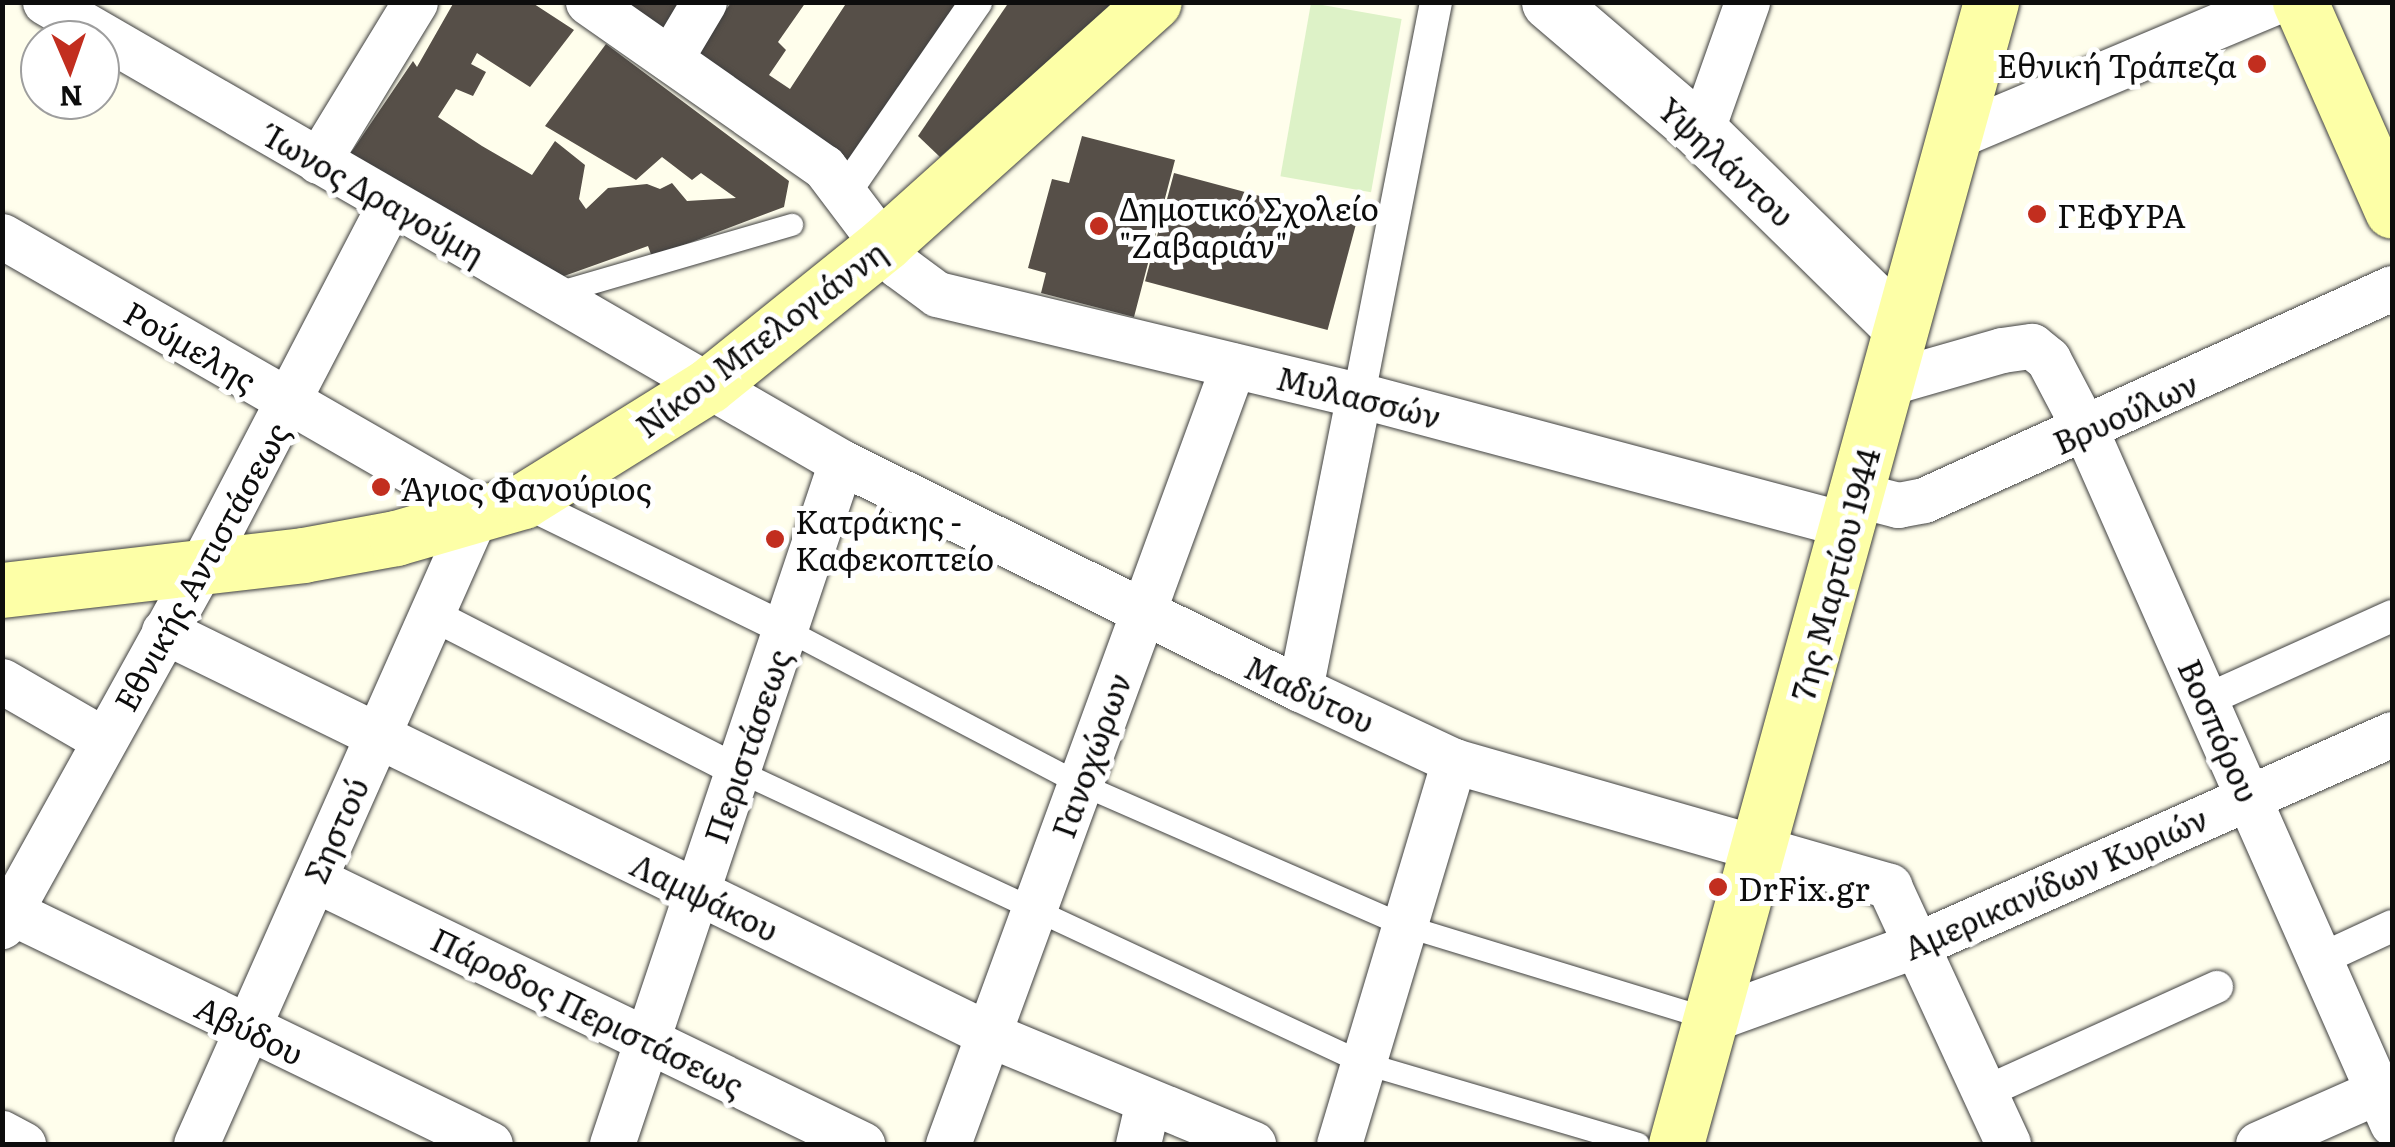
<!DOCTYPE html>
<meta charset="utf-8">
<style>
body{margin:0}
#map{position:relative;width:2395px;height:1147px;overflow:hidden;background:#fffeec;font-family:Literata,serif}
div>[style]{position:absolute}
.pitch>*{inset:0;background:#ddf2c7;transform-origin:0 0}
.building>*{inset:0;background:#564f48;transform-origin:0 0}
.roads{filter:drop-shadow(0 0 2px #404040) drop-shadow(0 0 2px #404040)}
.service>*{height:22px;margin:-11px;padding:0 11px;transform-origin:11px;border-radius:11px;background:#fff}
.pedestrian>*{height:32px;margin:-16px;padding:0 16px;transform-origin:16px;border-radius:16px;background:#fff}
.minor>*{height:45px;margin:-22.5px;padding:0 22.5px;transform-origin:22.5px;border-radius:22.5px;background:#fff}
.tertiary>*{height:55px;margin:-27.5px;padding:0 27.5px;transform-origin:27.5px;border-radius:27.5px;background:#fff}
.secondary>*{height:55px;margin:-27.5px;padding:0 27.5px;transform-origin:27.5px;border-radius:27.5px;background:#fdffa7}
.dots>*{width:28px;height:28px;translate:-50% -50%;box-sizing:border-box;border:5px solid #fff;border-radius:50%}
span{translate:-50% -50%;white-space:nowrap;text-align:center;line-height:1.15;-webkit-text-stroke:10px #fff;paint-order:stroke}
.poi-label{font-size:32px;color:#0d0d0d}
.right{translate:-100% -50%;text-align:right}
.left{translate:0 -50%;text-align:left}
.street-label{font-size:32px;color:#0d0d0d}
.frame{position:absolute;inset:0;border:5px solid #0d0d0d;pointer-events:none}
.north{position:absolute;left:20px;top:20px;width:100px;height:100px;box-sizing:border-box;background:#fff;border:2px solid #9e9e9e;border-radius:50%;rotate:178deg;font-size:28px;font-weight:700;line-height:40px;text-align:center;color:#0d0d0d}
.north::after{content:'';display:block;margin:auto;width:35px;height:45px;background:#c22e1f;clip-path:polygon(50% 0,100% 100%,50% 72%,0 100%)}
</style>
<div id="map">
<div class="pitch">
<i style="left:1311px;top:3px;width:92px;height:176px;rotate:10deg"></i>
</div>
<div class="building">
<i style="clip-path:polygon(454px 2px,531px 2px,574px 30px,530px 87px,477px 53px,471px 64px,486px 72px,473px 96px,456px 89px,438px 117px,482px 146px,532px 175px,555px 141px,585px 165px,579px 199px,586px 209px,608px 188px,647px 184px,660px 189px,672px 183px,687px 201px,736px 198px,701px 173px,692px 180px,662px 157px,636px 180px,545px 126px,606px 44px,789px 181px,784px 207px,652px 257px,648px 246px,553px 280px,342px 166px,413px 61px,417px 67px)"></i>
<i style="clip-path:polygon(621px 2px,690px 2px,668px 35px)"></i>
<i style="clip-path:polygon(732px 2px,806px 2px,778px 42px,786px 50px,769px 75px,790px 89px,847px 2px,968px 2px,863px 173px,682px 63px)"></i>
<i style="clip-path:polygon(1009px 2px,1115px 2px,940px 157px,918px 136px)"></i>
<i style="clip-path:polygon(1082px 136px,1175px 160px,1134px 317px,1041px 293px,1046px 273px,1028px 268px,1052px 179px,1069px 183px)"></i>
<i style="left:1174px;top:173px;width:189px;height:112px;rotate:15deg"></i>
</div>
<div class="roads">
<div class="service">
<i style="left:554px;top:294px;width:248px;rotate:-16.2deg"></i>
<i style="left:785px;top:629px;width:333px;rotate:27.7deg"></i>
<i style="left:1080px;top:784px;width:355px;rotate:23.6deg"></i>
<i style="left:1405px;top:926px;width:319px;rotate:17deg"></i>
<i style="left:738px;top:771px;width:690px;rotate:25.04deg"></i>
<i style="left:1363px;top:1063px;width:287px;rotate:16.4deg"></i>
</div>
<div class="pedestrian">
<i style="left:845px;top:192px;width:231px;rotate:-55.4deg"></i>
<i style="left:1359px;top:395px;width:400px;rotate:-78.9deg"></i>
<i style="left:523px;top:501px;width:292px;rotate:26deg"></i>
<i style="left:431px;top:614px;width:345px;rotate:27.1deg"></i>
<i style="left:2206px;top:700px;width:204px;rotate:-24.3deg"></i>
<i style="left:2321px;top:959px;width:78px;rotate:-24.9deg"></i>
<i style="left:1983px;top:1093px;width:257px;rotate:-24.4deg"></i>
</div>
<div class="minor">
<i style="left:45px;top:2px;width:919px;rotate:30.02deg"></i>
<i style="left:841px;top:462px;width:512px;rotate:26.31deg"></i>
<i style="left:1300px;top:689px;width:170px;rotate:25.1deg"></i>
<i style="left:1454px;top:761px;width:453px;rotate:16deg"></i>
<i style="left:1889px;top:886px;width:284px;rotate:65.2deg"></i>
<i style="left:588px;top:2px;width:288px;rotate:35deg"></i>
<i style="left:824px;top:167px;width:124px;rotate:52.9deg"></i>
<i style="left:899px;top:266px;width:47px;rotate:36.4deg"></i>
<i style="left:937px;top:294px;width:434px;rotate:13.5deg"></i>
<i style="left:1359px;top:395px;width:509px;rotate:14.91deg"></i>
<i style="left:670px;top:59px;width:66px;rotate:-59.2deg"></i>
<i style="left:1701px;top:132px;width:138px;rotate:-70.5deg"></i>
<i style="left:1953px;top:137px;width:348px;rotate:-22.8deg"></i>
<i style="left:318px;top:161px;width:186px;rotate:-58.6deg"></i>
<i style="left:2px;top:236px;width:556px;rotate:29.89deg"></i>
<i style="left:1887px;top:383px;width:120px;rotate:-16deg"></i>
<i style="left:2002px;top:350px;width:30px;rotate:-8deg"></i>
<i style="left:2032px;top:346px;width:21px;rotate:39deg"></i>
<i style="left:2048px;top:359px;width:81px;rotate:62.2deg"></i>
<i style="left:2086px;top:431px;width:757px;rotate:66.15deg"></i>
<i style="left:1851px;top:493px;width:49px;rotate:14.3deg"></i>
<i style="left:1898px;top:505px;width:26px;rotate:-11deg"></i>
<i style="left:1924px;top:500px;width:514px;rotate:-24.37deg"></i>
<i style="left:164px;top:631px;width:917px;rotate:26.06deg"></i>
<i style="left:988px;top:1034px;width:287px;rotate:22.5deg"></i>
<i style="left:2px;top:681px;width:118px;rotate:30deg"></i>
<i style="left:1300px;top:689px;width:300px;rotate:-78.7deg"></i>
<i style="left:314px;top:879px;width:609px;rotate:25.81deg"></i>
<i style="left:11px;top:912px;width:532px;rotate:25.84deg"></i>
<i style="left:2px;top:926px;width:410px;rotate:-61deg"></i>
<i style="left:201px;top:567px;width:411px;rotate:-62.5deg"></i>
<i style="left:1712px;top:1019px;width:215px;rotate:-19.9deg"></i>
<i style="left:1914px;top:946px;width:523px;rotate:-23.92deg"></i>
<i style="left:2px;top:1133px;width:24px;rotate:28deg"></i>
<i style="left:196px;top:1144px;width:687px;rotate:-66.05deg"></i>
<i style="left:612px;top:1144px;width:719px;rotate:-71.44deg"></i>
<i style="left:948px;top:1144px;width:829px;rotate:-69.88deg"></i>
<i style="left:1138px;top:1144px;width:44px;rotate:-76.9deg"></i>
<i style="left:1339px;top:1144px;width:400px;rotate:-73.3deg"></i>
<i style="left:2258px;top:1144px;width:146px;rotate:-23.8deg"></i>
</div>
<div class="tertiary">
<i style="left:1549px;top:2px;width:200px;rotate:40.5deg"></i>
<i style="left:1701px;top:132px;width:277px;rotate:44.4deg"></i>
</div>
<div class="secondary">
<i style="left:2300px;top:2px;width:228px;rotate:66.2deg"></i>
<i style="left:2px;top:590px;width:303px;rotate:-6.6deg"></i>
<i style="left:303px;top:555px;width:95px;rotate:-10.4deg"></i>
<i style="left:396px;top:538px;width:132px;rotate:-16.2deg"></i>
<i style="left:523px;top:501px;width:218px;rotate:-31.9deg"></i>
<i style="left:708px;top:386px;width:228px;rotate:-38.9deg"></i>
<i style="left:885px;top:243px;width:361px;rotate:-41.9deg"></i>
<i style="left:1676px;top:1144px;width:1185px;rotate:-74.58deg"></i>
</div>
</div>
<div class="dots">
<i style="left:2257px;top:64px;background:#c22e1f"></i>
<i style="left:2037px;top:214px;background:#c22e1f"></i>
<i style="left:1099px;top:226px;background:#c22e1f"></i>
<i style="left:381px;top:487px;background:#c22e1f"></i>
<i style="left:775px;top:539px;background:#c22e1f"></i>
<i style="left:1718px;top:887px;background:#c22e1f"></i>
</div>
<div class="poi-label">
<span class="right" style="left:2237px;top:64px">Εθνική Τράπεζα</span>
<span class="left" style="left:1119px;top:226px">Δημοτικό Σχολείο<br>"Ζαβαριάν"</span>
<span class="left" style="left:2057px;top:214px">ΓΕΦΥΡΑ</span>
<span class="left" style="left:401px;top:487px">Άγιος Φανούριος</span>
<span class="left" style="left:795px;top:539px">Κατράκης -<br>Καφεκοπτείο</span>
<span class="left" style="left:1738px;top:887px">DrFix.gr</span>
</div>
<div class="street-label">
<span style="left:1727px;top:161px;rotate:43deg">Υψηλάντου</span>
<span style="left:376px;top:194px;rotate:30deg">Ίωνος Δραγούμη</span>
<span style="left:760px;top:338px;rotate:-37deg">Νίκου Μπελογιάννη</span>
<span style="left:191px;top:345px;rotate:30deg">Ρούμελης</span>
<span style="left:1359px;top:396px;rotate:14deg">Μυλασσών</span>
<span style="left:2125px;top:412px;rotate:-24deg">Βρυούλων</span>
<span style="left:200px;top:566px;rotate:-61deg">Εθνικής Αντιστάσεως</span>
<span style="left:1834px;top:574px;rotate:-75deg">7ης Μαρτίου 1944</span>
<span style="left:1310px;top:693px;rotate:25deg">Μαδύτου</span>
<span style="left:2220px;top:730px;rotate:66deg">Βοσπόρου</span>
<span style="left:746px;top:746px;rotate:-71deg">Περιστάσεως</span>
<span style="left:1090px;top:755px;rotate:-70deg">Γανοχώρων</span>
<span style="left:335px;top:830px;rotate:-66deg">Σηστού</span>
<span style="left:2055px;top:882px;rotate:-24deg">Αμερικανίδων Κυριών</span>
<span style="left:705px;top:896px;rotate:26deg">Λαμψάκου</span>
<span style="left:588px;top:1011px;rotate:26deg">Πάροδος Περιστάσεως</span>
<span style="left:250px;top:1029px;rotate:26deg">Αβύδου</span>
</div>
<div class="frame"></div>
<div class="north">N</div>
</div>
